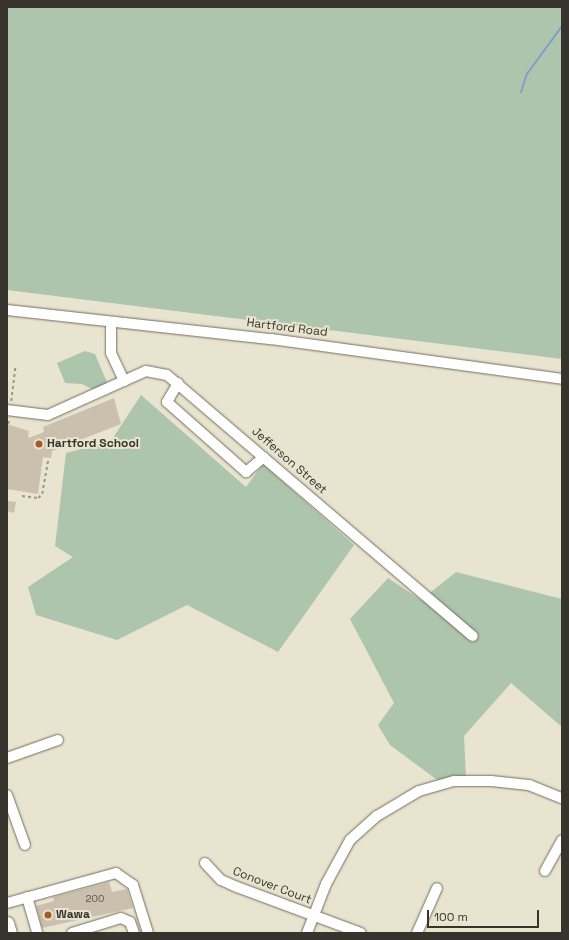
<!DOCTYPE html>
<style>
body{margin:0}
#map{position:relative;width:569px;height:940px;overflow:hidden;background:#e8e4cf;font-family:"Space Grotesk",sans-serif}
div>[style]{position:absolute}
.green>*{inset:0;background:#adc5ad}
.stream>*{height:2px;margin:-1px;padding:0 1px;transform-origin:1px;border-radius:1px;background:#819ec9}
.building>*{inset:0;background:#cbc0ae}
.path>*{height:1.5px;margin-top:-0.75px;transform-origin:0;background:repeating-linear-gradient(90deg,#9a9788 0 3px,transparent 0 6px)}
.roads{filter:drop-shadow(0 0 1px #726e5c) drop-shadow(0 0 1px #726e5c)}
.minor>*{height:10px;margin:-5px;padding:0 5px;transform-origin:5px;border-radius:5px;background:#fff}
.major>*{height:13px;margin:-6.5px;padding:0 6.5px;transform-origin:6.5px;border-radius:6.5px;background:#fff}
.dots>*{width:11px;height:11px;translate:-50% -50%;box-sizing:border-box;border:2px solid #e8e4cf;border-radius:50%}
span{translate:-50% -50%;white-space:nowrap;text-align:center;line-height:1.15;-webkit-text-stroke:4px #e8e4cf;paint-order:stroke}
.number-label{font-size:10px;color:#5b574c}
.number-label span{-webkit-text-stroke-width:0}
.street-label{font-size:12px;color:#36342c}
.poi-label{font-size:12px;color:#36342c;font-weight:700}
.left{translate:0 -50%;text-align:left}
.frame{position:absolute;inset:0;border:8px solid #36342c;pointer-events:none}
.scale{position:absolute;left:427px;top:910px;width:112px;height:18px;box-sizing:border-box;border:2px solid #36342c;border-top:0;padding-left:5px;font-size:12px;line-height:14px;white-space:nowrap;color:#36342c;-webkit-text-stroke:3px #e8e4cf;paint-order:stroke}
</style>
<div id="map">
<div class="green">
<i style="clip-path:polygon(7px 7px,562px 7px,562px 359px,7px 290px)"></i>
<i style="clip-path:polygon(85px 351px,95px 354px,109px 387px,98px 392px,82px 384px,65px 383px,57px 363px)"></i>
<i style="clip-path:polygon(141px 395px,246px 487px,263px 464px,354px 545px,278px 652px,187px 605px,117px 640px,36px 615px,28px 587px,73px 557px,55px 546px,66px 453px,111px 441px)"></i>
<i style="clip-path:polygon(456px 572px,562px 599px,562px 727px,511px 683px,464px 736px,466px 778px,440px 782px,390px 745px,378px 725px,394px 703px,350px 619px,388px 578px,421px 600px)"></i>
</div>
<div class="stream">
<i style="left:521px;top:92px;width:19px;rotate:-72deg"></i>
<i style="left:527px;top:74px;width:59px;rotate:-53.9deg"></i>
</div>
<div class="building">
<i style="clip-path:polygon(114px 398px,121px 424px,52px 451px,51px 458px,43px 457px,38px 494px,7px 489px,7px 424px,29px 431px,28px 438px,44px 432px,43px 427px)"></i>
<i style="clip-path:polygon(8px 501px,16px 502px,14px 513px,7px 511px)"></i>
<i style="clip-path:polygon(109px 882px,112px 892px,127px 889px,133px 908px,42px 928px,36px 906px,54px 901px,53px 897px)"></i>
</div>
<div class="path">
<i style="left:11px;top:401px;width:34px;rotate:-83deg"></i>
<i style="left:8px;top:424px;width:5px;rotate:-79deg"></i>
<i style="left:22px;top:496px;width:16px;rotate:7deg"></i>
<i style="left:38px;top:498px;width:6px;rotate:-45deg"></i>
<i style="left:42px;top:494px;width:36px;rotate:-80deg"></i>
</div>
<div class="roads">
<div class="minor">
<i style="left:7px;top:310px;width:266px;rotate:6.3deg"></i>
<i style="left:271px;top:339px;width:294px;rotate:7.8deg"></i>
<i style="left:111px;top:324px;width:29px;rotate:90deg"></i>
<i style="left:111px;top:353px;width:31px;rotate:65deg"></i>
<i style="left:178px;top:383px;width:22px;rotate:120deg"></i>
<i style="left:167px;top:402px;width:106px;rotate:41.5deg"></i>
<i style="left:246px;top:472px;width:23px;rotate:-40deg"></i>
<i style="left:7px;top:410px;width:41px;rotate:7deg"></i>
<i style="left:48px;top:415px;width:107px;rotate:-24.2deg"></i>
<i style="left:146px;top:371px;width:21px;rotate:11deg"></i>
<i style="left:167px;top:375px;width:402px;rotate:40.5deg"></i>
<i style="left:7px;top:758px;width:54px;rotate:-19.4deg"></i>
<i style="left:7px;top:795px;width:53px;rotate:70.2deg"></i>
<i style="left:205px;top:863px;width:23px;rotate:47deg"></i>
<i style="left:221px;top:880px;width:17px;rotate:24deg"></i>
<i style="left:237px;top:887px;width:132px;rotate:20.4deg"></i>
<i style="left:545px;top:871px;width:35px;rotate:-61deg"></i>
<i style="left:27px;top:897px;width:37px;rotate:74deg"></i>
<i style="left:7px;top:903px;width:113px;rotate:-15.4deg"></i>
<i style="left:116px;top:873px;width:21px;rotate:35deg"></i>
<i style="left:133px;top:885px;width:50px;rotate:72.6deg"></i>
<i style="left:72px;top:933px;width:51px;rotate:-17deg"></i>
<i style="left:121px;top:918px;width:10px;rotate:24deg"></i>
<i style="left:130px;top:922px;width:12px;rotate:70deg"></i>
<i style="left:307px;top:933px;width:53px;rotate:-68.8deg"></i>
<i style="left:326px;top:884px;width:50px;rotate:-61.4deg"></i>
<i style="left:350px;top:840px;width:36px;rotate:-42deg"></i>
<i style="left:377px;top:816px;width:49px;rotate:-30.8deg"></i>
<i style="left:419px;top:791px;width:37px;rotate:-16deg"></i>
<i style="left:455px;top:781px;width:36px"></i>
<i style="left:491px;top:781px;width:38px;rotate:6deg"></i>
<i style="left:529px;top:785px;width:35px;rotate:22deg"></i>
<i style="left:417px;top:933px;width:49px;rotate:-66deg"></i>
</div>
<div class="major">
<i style="left:7px;top:923px;width:10px;rotate:73deg"></i>
</div>
</div>
<div class="dots">
<i style="left:39px;top:444px;background:#9e5b2b"></i>
<i style="left:48px;top:915px;background:#9e5b2b"></i>
</div>
<div class="number-label">
<span style="left:95px;top:899px">200</span>
</div>
<div class="street-label">
<span style="left:287px;top:328px;rotate:7deg">Hartford Road</span>
<span style="left:289px;top:461px;rotate:41deg">Jefferson Street</span>
<span style="left:272px;top:886px;rotate:21deg">Conover Court</span>
</div>
<div class="poi-label">
<span class="left" style="left:47px;top:444px">Hartford School</span>
<span class="left" style="left:56px;top:915px">Wawa</span>
</div>
<div class="frame"></div>
<div class="scale">100 m</div>
</div>
